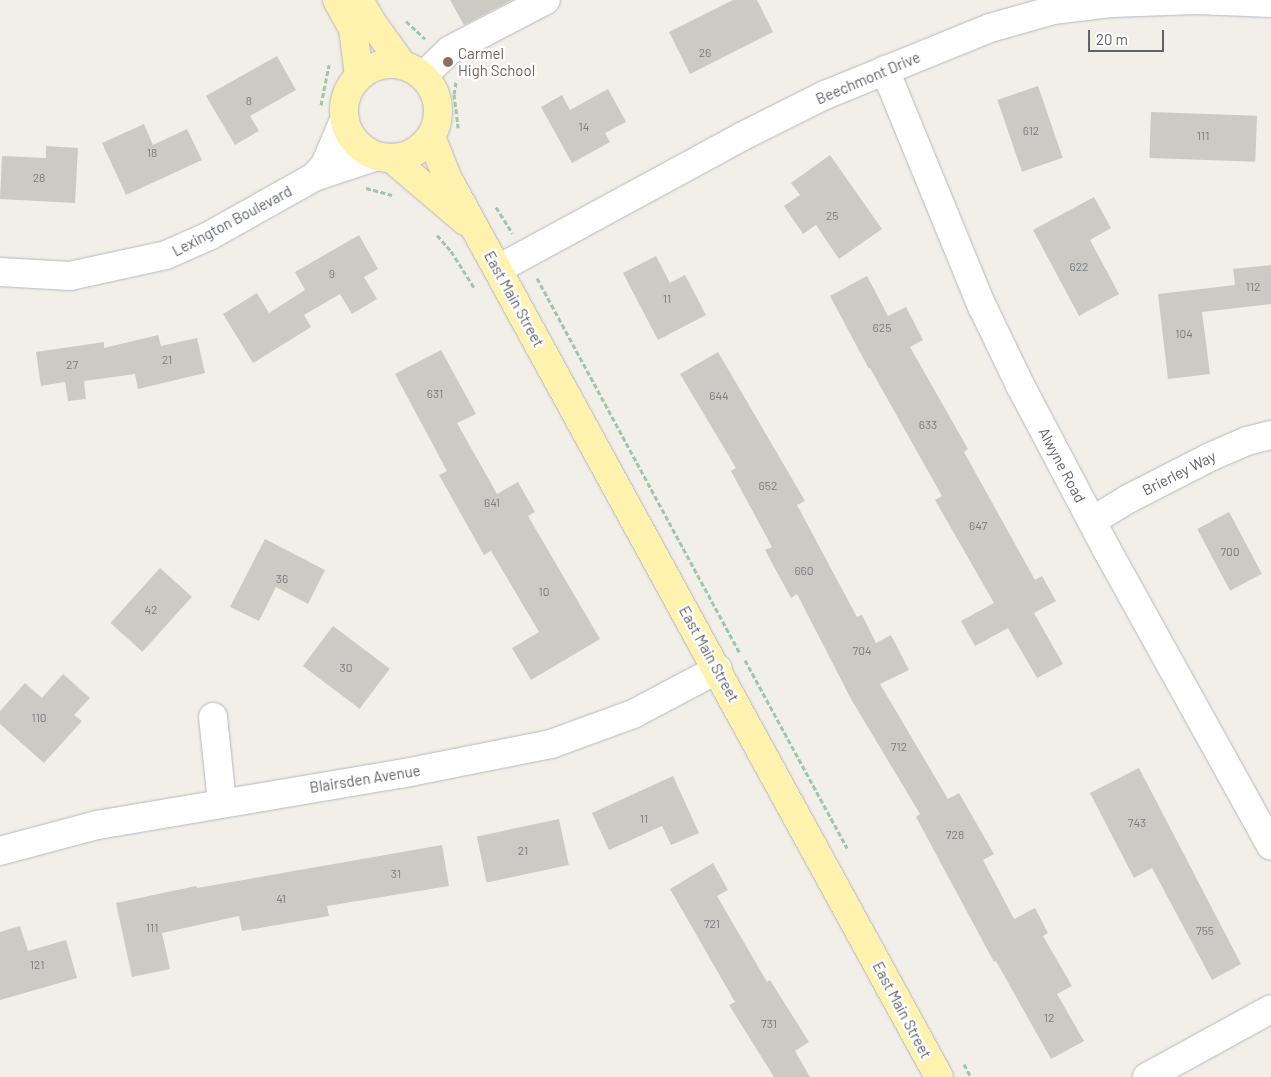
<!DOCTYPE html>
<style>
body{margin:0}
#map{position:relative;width:1271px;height:1077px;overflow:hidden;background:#f1efe8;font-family:Barlow,sans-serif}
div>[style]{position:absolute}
.building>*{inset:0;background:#cccac5;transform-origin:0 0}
.path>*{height:3px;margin-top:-1.5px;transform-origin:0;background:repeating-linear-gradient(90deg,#9cc7a9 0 5px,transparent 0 7.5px)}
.roads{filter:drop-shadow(0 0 1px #b5b8bc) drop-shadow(0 0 1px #b5b8bc)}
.minor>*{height:28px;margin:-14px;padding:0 14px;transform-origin:14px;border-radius:14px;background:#fff}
.major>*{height:28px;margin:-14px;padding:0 14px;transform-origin:14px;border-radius:14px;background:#fff2af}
.major>.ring{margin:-14px;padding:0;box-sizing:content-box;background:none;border:28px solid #fff2af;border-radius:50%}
.dots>*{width:14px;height:14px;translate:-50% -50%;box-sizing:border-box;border:2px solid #fff;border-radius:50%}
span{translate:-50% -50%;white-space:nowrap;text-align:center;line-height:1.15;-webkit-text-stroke:5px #fff;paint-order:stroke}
.number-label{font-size:12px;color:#7a7d7f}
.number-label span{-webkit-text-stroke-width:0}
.education-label{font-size:15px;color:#785e54}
.left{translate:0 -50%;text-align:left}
.street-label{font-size:15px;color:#5f6368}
.scale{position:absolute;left:1088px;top:30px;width:76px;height:22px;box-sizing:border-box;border:2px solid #5f6368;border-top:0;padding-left:6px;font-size:15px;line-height:18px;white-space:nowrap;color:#5f6368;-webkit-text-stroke:4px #fff;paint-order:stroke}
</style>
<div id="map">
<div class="building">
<i style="clip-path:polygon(450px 0,512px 0,464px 25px)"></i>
<i style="clip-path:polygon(733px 0,757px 0,773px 32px,690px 74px,669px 32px)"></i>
<i style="clip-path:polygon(277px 56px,296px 90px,250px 116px,259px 131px,235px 145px,206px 96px)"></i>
<i style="left:1038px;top:86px;width:76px;height:43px;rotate:71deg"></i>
<i style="clip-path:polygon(608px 89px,626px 122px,605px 133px,610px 142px,572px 163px,541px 107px,562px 95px,570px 110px)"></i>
<i style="left:1151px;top:112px;width:106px;height:46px;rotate:2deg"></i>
<i style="clip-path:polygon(144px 124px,153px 145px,187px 129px,202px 160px,126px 195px,102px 143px)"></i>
<i style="clip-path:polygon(46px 146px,78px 148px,75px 203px,0 199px,2px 156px,46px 158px)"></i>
<i style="clip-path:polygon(830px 155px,882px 229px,839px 259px,816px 225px,803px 234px,784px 206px,800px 195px,791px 183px)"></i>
<i style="clip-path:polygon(1094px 197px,1111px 228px,1090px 240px,1119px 294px,1079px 316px,1033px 230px)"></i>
<i style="clip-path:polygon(359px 235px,378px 269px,364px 277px,377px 299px,352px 314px,340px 294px,304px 315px,311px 327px,253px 363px,223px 314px,257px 293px,269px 313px,305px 290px,295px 272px)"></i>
<i style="clip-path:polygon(656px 256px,670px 283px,685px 275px,706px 315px,658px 340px,623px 273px)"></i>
<i style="clip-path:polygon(1271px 265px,1271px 304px,1202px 312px,1210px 374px,1168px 379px,1158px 294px,1235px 285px,1233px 269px)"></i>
<i style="clip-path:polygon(867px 276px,888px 316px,906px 307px,923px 340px,910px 347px,968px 449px,964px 452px,1035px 580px,1042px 576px,1056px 601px,1034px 613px,1063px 664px,1037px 678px,1008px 628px,975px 646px,961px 621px,994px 603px,935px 500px,942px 496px,870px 368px,869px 369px,830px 296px)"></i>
<i style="clip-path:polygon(158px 335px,161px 346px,197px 338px,205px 373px,138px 389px,135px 374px,84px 381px,86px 399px,68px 401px,65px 382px,41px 386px,36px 352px,104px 342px,104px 348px)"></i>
<i style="clip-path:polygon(441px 350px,476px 414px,457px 423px,497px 494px,518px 482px,535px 512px,528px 516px,600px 639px,531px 680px,512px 648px,539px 632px,491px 551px,484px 555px,439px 475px,447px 471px,395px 374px)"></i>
<i style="clip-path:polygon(718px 352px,805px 501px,797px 505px,857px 617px,862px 615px,876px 643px,891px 635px,909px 670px,880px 684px,948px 799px,959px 793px,994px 854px,983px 860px,1014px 919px,1035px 908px,1048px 933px,1043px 936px,1072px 986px,1057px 994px,1084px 1041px,1051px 1059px,996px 961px,994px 962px,916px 817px,920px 814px,851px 699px,797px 594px,791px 598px,765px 550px,772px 547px,731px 471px,736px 468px,680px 374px)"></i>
<i style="left:1229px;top:512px;width:70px;height:36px;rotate:62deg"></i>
<i style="clip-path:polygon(265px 539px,325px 570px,308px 604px,276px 587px,259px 621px,230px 607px)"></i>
<i style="left:160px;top:568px;width:43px;height:74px;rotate:42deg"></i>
<i style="left:333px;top:626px;width:71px;height:50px;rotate:37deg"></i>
<i style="clip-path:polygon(63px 674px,90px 698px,74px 715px,82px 721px,44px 763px,0 724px,0 711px,25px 683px,42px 698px)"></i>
<i style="clip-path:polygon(1139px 768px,1241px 964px,1212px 980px,1152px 868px,1134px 878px,1090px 793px)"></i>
<i style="clip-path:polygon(673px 776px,699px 833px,671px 845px,662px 826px,609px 850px,592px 813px)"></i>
<i style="left:559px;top:819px;width:47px;height:84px;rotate:78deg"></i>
<i style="clip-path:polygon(442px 845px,449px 886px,327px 906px,329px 916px,242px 931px,239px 916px,162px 933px,170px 969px,132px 977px,116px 903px,196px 886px,197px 888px)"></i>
<i style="clip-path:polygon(713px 863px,728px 890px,717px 896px,767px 982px,770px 980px,809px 1042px,795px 1051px,810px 1077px,774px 1077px,729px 1005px,735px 1002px,670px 889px)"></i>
<i style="clip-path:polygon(20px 926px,28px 951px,66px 940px,77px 978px,0 1000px,0 932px)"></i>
</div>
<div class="path">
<i style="left:406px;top:21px;width:26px;rotate:43deg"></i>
<i style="left:456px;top:82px;width:12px;rotate:99deg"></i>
<i style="left:454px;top:94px;width:34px;rotate:83deg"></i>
<i style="left:321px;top:105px;width:41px;rotate:-78.7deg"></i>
<i style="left:366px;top:188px;width:27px;rotate:15deg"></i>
<i style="left:496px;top:207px;width:31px;rotate:58deg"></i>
<i style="left:437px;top:235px;width:21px;rotate:49deg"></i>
<i style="left:451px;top:251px;width:45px;rotate:57.7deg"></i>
<i style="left:537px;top:278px;width:426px;rotate:61.6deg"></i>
<i style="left:745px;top:660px;width:214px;rotate:61.5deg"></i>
<i style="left:964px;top:1064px;width:15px;rotate:62deg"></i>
</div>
<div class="roads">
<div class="minor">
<i style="left:885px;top:70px;width:255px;rotate:67.7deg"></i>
<i style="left:982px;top:306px;width:88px;rotate:64.3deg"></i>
<i style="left:1020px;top:385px;width:187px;rotate:62.2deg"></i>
<i style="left:1107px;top:550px;width:338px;rotate:61deg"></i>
<i style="left:423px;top:76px;width:37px;rotate:-44deg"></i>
<i style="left:450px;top:50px;width:108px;rotate:-27.5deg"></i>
<i style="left:314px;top:177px;width:16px;rotate:-47deg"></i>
<i style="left:325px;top:165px;width:49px;rotate:-67.1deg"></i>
<i style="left:498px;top:269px;width:279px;rotate:-28.5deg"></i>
<i style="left:743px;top:136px;width:92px;rotate:-26.6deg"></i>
<i style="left:825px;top:95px;width:178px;rotate:-22.1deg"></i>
<i style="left:990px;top:28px;width:66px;rotate:-15.9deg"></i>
<i style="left:1053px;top:10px;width:58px;rotate:-6.9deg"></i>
<i style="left:1111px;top:3px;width:85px;rotate:-2deg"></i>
<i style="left:1196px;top:0;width:75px;rotate:2.3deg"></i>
<i style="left:0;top:272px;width:70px;rotate:3.3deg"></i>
<i style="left:70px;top:276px;width:98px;rotate:-12.3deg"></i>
<i style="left:166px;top:255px;width:47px;rotate:-23.8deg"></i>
<i style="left:209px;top:236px;width:120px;rotate:-29.3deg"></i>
<i style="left:314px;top:177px;width:66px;rotate:-18.4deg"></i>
<i style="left:1092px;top:521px;width:42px;rotate:-31.4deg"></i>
<i style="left:1128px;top:499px;width:92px;rotate:-27.1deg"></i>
<i style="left:1210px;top:457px;width:40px;rotate:-23.4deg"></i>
<i style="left:1247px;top:441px;width:25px;rotate:-14deg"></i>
<i style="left:213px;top:717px;width:85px;rotate:84deg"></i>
<i style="left:0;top:851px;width:100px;rotate:-15deg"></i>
<i style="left:97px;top:825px;width:307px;rotate:-9.6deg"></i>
<i style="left:400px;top:774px;width:154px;rotate:-11.2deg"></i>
<i style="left:551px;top:744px;width:87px;rotate:-20.1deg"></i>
<i style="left:633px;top:714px;width:96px;rotate:-27.9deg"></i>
<i style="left:1147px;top:1077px;width:141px;rotate:-28.7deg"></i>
</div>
<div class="major">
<i style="left:337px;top:0;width:33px;rotate:61deg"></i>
<i style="left:353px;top:29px;width:47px;rotate:82.7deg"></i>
<i style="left:359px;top:0;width:28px;rotate:60deg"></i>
<i style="left:373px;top:24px;width:49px;rotate:54.1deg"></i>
<i class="ring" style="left:344px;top:64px;width:66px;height:66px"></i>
<i style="left:431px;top:137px;width:45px;rotate:68deg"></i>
<i style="left:448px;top:179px;width:1023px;rotate:61.33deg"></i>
<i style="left:391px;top:158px;width:97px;rotate:40.4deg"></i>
</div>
</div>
<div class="dots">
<i style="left:448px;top:62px;background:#8d6e63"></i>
</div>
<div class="number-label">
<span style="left:705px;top:53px">26</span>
<span style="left:249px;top:101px">8</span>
<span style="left:584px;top:127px">14</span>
<span style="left:1031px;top:131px">612</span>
<span style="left:1203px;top:136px">111</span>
<span style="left:152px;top:153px">18</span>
<span style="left:39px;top:178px">28</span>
<span style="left:832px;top:216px">25</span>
<span style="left:1079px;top:267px">622</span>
<span style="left:332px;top:274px">9</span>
<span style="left:1253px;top:287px">112</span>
<span style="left:667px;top:299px">11</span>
<span style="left:882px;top:328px">625</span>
<span style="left:1184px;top:334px">104</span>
<span style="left:167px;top:360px">21</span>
<span style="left:72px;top:365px">27</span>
<span style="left:435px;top:394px">631</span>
<span style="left:719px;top:396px">644</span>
<span style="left:928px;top:425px">633</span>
<span style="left:768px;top:486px">652</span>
<span style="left:492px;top:503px">641</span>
<span style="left:978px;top:526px">647</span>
<span style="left:1230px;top:552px">700</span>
<span style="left:804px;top:571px">660</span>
<span style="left:282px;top:579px">36</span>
<span style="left:544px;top:592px">10</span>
<span style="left:151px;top:610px">42</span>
<span style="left:862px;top:651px">704</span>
<span style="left:346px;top:668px">30</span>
<span style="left:39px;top:718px">110</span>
<span style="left:899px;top:747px">712</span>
<span style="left:644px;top:819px">11</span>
<span style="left:1137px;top:823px">743</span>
<span style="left:955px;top:835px">728</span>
<span style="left:523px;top:851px">21</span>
<span style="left:396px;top:874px">31</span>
<span style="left:281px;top:899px">41</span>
<span style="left:712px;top:924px">721</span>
<span style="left:152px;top:928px">111</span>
<span style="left:1205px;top:931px">755</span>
<span style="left:37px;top:965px">121</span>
<span style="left:1049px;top:1018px">12</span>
<span style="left:769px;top:1024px">731</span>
</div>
<div class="education-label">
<span class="left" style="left:458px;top:62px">Carmel<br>High School</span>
</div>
<div class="street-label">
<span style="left:868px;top:78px;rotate:-23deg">Beechmont Drive</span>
<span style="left:232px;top:221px;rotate:-28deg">Lexington Boulevard</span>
<span style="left:514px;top:299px;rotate:61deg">East Main Street</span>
<span style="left:1062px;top:465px;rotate:62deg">Alwyne Road</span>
<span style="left:1179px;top:473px;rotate:-27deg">Brierley Way</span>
<span style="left:709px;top:654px;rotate:61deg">East Main Street</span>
<span style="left:365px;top:779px;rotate:-9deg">Blairsden Avenue</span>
<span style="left:902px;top:1010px;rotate:62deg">East Main Street</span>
</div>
<div class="scale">20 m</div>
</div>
